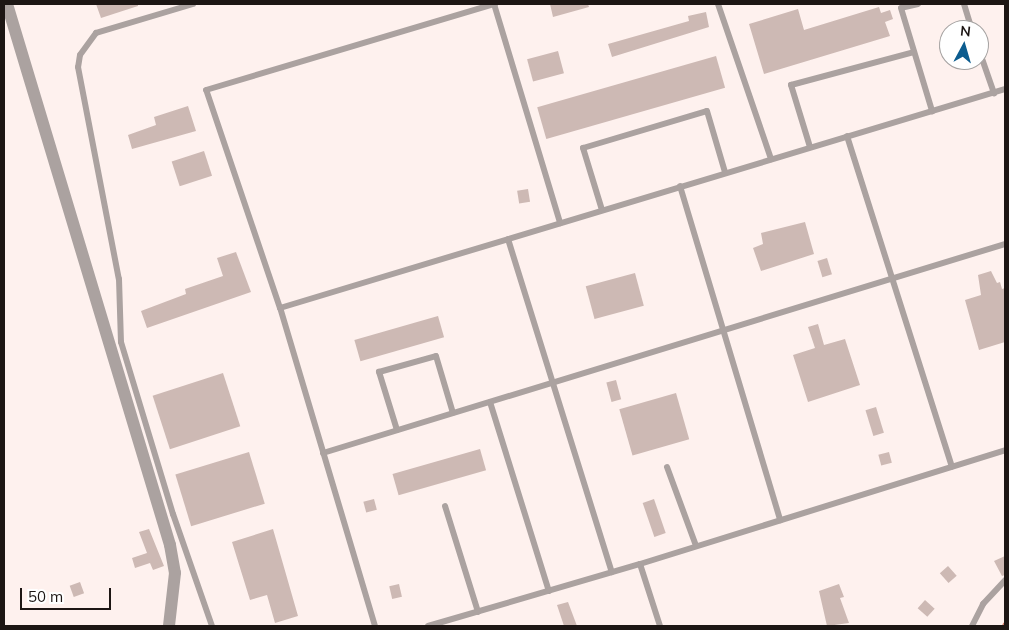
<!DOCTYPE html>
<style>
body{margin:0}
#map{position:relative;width:1009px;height:630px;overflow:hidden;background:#fef1ee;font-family:Mulish,sans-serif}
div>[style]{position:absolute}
.stream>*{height:4px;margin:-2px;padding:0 2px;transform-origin:2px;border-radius:2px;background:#d5806c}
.building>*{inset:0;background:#cdb9b4;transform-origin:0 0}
.lane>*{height:6px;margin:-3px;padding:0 3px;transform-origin:3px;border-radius:3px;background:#aba2a0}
.street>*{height:12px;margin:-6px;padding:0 6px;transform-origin:6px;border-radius:6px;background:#aba2a0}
span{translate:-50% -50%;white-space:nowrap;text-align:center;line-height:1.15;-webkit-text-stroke:4.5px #fff;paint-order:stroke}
.frame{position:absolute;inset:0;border:5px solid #1d1614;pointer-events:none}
.north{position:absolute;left:939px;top:20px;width:50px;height:50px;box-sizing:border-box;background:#fff;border:1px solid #a5a2a1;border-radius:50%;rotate:6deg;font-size:14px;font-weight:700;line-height:20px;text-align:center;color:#1d1614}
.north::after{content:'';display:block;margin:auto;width:18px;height:22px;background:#0c5c8f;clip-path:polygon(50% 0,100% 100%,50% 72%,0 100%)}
.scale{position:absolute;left:20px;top:588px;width:91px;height:22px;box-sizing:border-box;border:2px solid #1d1614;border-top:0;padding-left:6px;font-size:15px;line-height:18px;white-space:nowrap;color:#1d1614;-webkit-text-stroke:4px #fff;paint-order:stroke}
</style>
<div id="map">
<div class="stream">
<i style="left:1004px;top:626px;width:2px;rotate:-63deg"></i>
</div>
<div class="building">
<i style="clip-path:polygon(96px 4px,138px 4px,138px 6px,101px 18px)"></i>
<i style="clip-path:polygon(550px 4px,588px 4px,589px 7px,553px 17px)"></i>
<i style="clip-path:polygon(879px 7px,881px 13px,890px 10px,893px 19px,885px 22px,890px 36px,764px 74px,749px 24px,798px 9px,804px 30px)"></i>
<i style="clip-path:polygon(706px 12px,709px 27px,612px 57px,608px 44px,689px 21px,688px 16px)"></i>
<i style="left:558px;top:51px;width:23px;height:32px;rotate:75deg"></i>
<i style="left:716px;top:56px;width:33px;height:186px;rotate:74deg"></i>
<i style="clip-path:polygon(188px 106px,196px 131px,132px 149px,128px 135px,156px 125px,154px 117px)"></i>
<i style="left:204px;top:151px;width:26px;height:34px;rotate:72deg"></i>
<i style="left:528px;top:189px;width:13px;height:11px;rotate:81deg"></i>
<i style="clip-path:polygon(805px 222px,814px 254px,761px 271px,753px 248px,763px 244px,761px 233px)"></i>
<i style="clip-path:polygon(236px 252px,251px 292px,147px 328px,141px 311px,186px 294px,185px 289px,223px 276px,217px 258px)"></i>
<i style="left:827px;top:258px;width:17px;height:10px;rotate:73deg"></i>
<i style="clip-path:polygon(991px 271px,997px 283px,1000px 282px,1002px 289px,1005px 288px,1005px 342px,979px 350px,965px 300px,981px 295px,978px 275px)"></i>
<i style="left:635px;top:273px;width:34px;height:51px;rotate:75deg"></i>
<i style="left:438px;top:316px;width:22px;height:87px;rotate:74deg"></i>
<i style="clip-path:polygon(818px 324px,824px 345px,845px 339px,860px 385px,808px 402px,793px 355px,815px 348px,808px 327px)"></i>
<i style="left:223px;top:373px;width:56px;height:74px;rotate:72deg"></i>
<i style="left:616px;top:380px;width:20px;height:10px;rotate:75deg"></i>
<i style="left:676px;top:393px;width:48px;height:59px;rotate:74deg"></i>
<i style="left:876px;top:407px;width:27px;height:11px;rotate:73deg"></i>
<i style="left:480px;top:449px;width:22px;height:91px;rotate:74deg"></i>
<i style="left:249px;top:452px;width:54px;height:77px;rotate:73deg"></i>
<i style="left:889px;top:452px;width:11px;height:11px;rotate:75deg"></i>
<i style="left:374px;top:499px;width:11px;height:11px;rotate:75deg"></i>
<i style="left:654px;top:499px;width:36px;height:12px;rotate:71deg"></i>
<i style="clip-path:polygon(149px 529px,164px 566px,153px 570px,150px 563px,135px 568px,132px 558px,147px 553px,139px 532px)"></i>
<i style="clip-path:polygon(273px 529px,298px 616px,275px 623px,267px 595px,250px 600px,232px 542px)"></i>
<i style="clip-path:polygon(1005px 556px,1005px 575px,1002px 576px,994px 561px)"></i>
<i style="left:948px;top:566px;width:13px;height:11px;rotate:48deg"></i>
<i style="left:80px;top:582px;width:12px;height:11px;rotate:70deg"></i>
<i style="left:399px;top:584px;width:13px;height:10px;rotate:77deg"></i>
<i style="clip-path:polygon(839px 584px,844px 597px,840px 598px,849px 623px,827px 626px,819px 591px)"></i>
<i style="left:925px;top:600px;width:13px;height:11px;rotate:42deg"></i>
<i style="clip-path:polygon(568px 602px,577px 626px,564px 626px,557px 605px)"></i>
</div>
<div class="lane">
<i style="left:193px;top:4px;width:101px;rotate:163.4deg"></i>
<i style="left:96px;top:33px;width:27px;rotate:126deg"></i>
<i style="left:80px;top:55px;width:12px;rotate:99deg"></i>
<i style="left:78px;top:67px;width:216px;rotate:79.1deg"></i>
<i style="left:119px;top:279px;width:63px;rotate:88.2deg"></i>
<i style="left:121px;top:342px;width:180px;rotate:73.2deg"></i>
<i style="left:173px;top:514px;width:119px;rotate:70.8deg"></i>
<i style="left:494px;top:4px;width:229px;rotate:73.2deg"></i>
<i style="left:718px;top:4px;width:164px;rotate:71.1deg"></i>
<i style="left:918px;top:4px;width:17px;rotate:167deg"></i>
<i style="left:901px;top:8px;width:108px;rotate:73.2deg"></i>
<i style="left:964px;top:4px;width:27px;rotate:73deg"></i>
<i style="left:979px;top:50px;width:46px;rotate:70.8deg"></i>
<i style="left:847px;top:136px;width:347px;rotate:72.4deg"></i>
<i style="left:810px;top:147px;width:65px;rotate:-107deg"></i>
<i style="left:791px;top:85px;width:127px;rotate:-15deg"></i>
<i style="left:680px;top:186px;width:349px;rotate:73.3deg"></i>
<i style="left:602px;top:210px;width:65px;rotate:-107deg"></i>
<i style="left:583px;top:148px;width:129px;rotate:-16.6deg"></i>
<i style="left:707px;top:111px;width:64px;rotate:73.6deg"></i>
<i style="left:508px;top:239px;width:349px;rotate:72.7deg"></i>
<i style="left:280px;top:308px;width:757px;rotate:-16.81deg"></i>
<i style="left:490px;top:402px;width:198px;rotate:72.7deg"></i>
<i style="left:397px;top:430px;width:61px;rotate:-107.2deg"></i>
<i style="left:379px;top:372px;width:59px;rotate:-15.7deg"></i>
<i style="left:436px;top:356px;width:59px;rotate:73.4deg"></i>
<i style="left:323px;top:453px;width:713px;rotate:-17.04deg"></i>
<i style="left:667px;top:467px;width:84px;rotate:69.8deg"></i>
<i style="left:445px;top:506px;width:111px;rotate:72.7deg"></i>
<i style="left:640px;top:564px;width:65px;rotate:72.1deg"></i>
<i style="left:375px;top:626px;width:332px;rotate:-106.6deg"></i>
<i style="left:280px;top:308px;width:230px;rotate:-108.7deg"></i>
<i style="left:206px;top:90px;width:302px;rotate:-16.6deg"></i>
<i style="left:428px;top:626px;width:221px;rotate:-16.3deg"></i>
<i style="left:640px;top:564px;width:382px;rotate:-17.3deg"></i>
<i style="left:972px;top:626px;width:25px;rotate:-63deg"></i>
<i style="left:983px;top:604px;width:33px;rotate:-47deg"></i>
</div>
<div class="street">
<i style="left:7px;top:4px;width:565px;rotate:73.23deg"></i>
<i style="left:170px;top:545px;width:28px;rotate:80deg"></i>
<i style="left:175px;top:573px;width:53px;rotate:96.5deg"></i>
</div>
<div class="frame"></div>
<div class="north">N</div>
<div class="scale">50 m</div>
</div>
